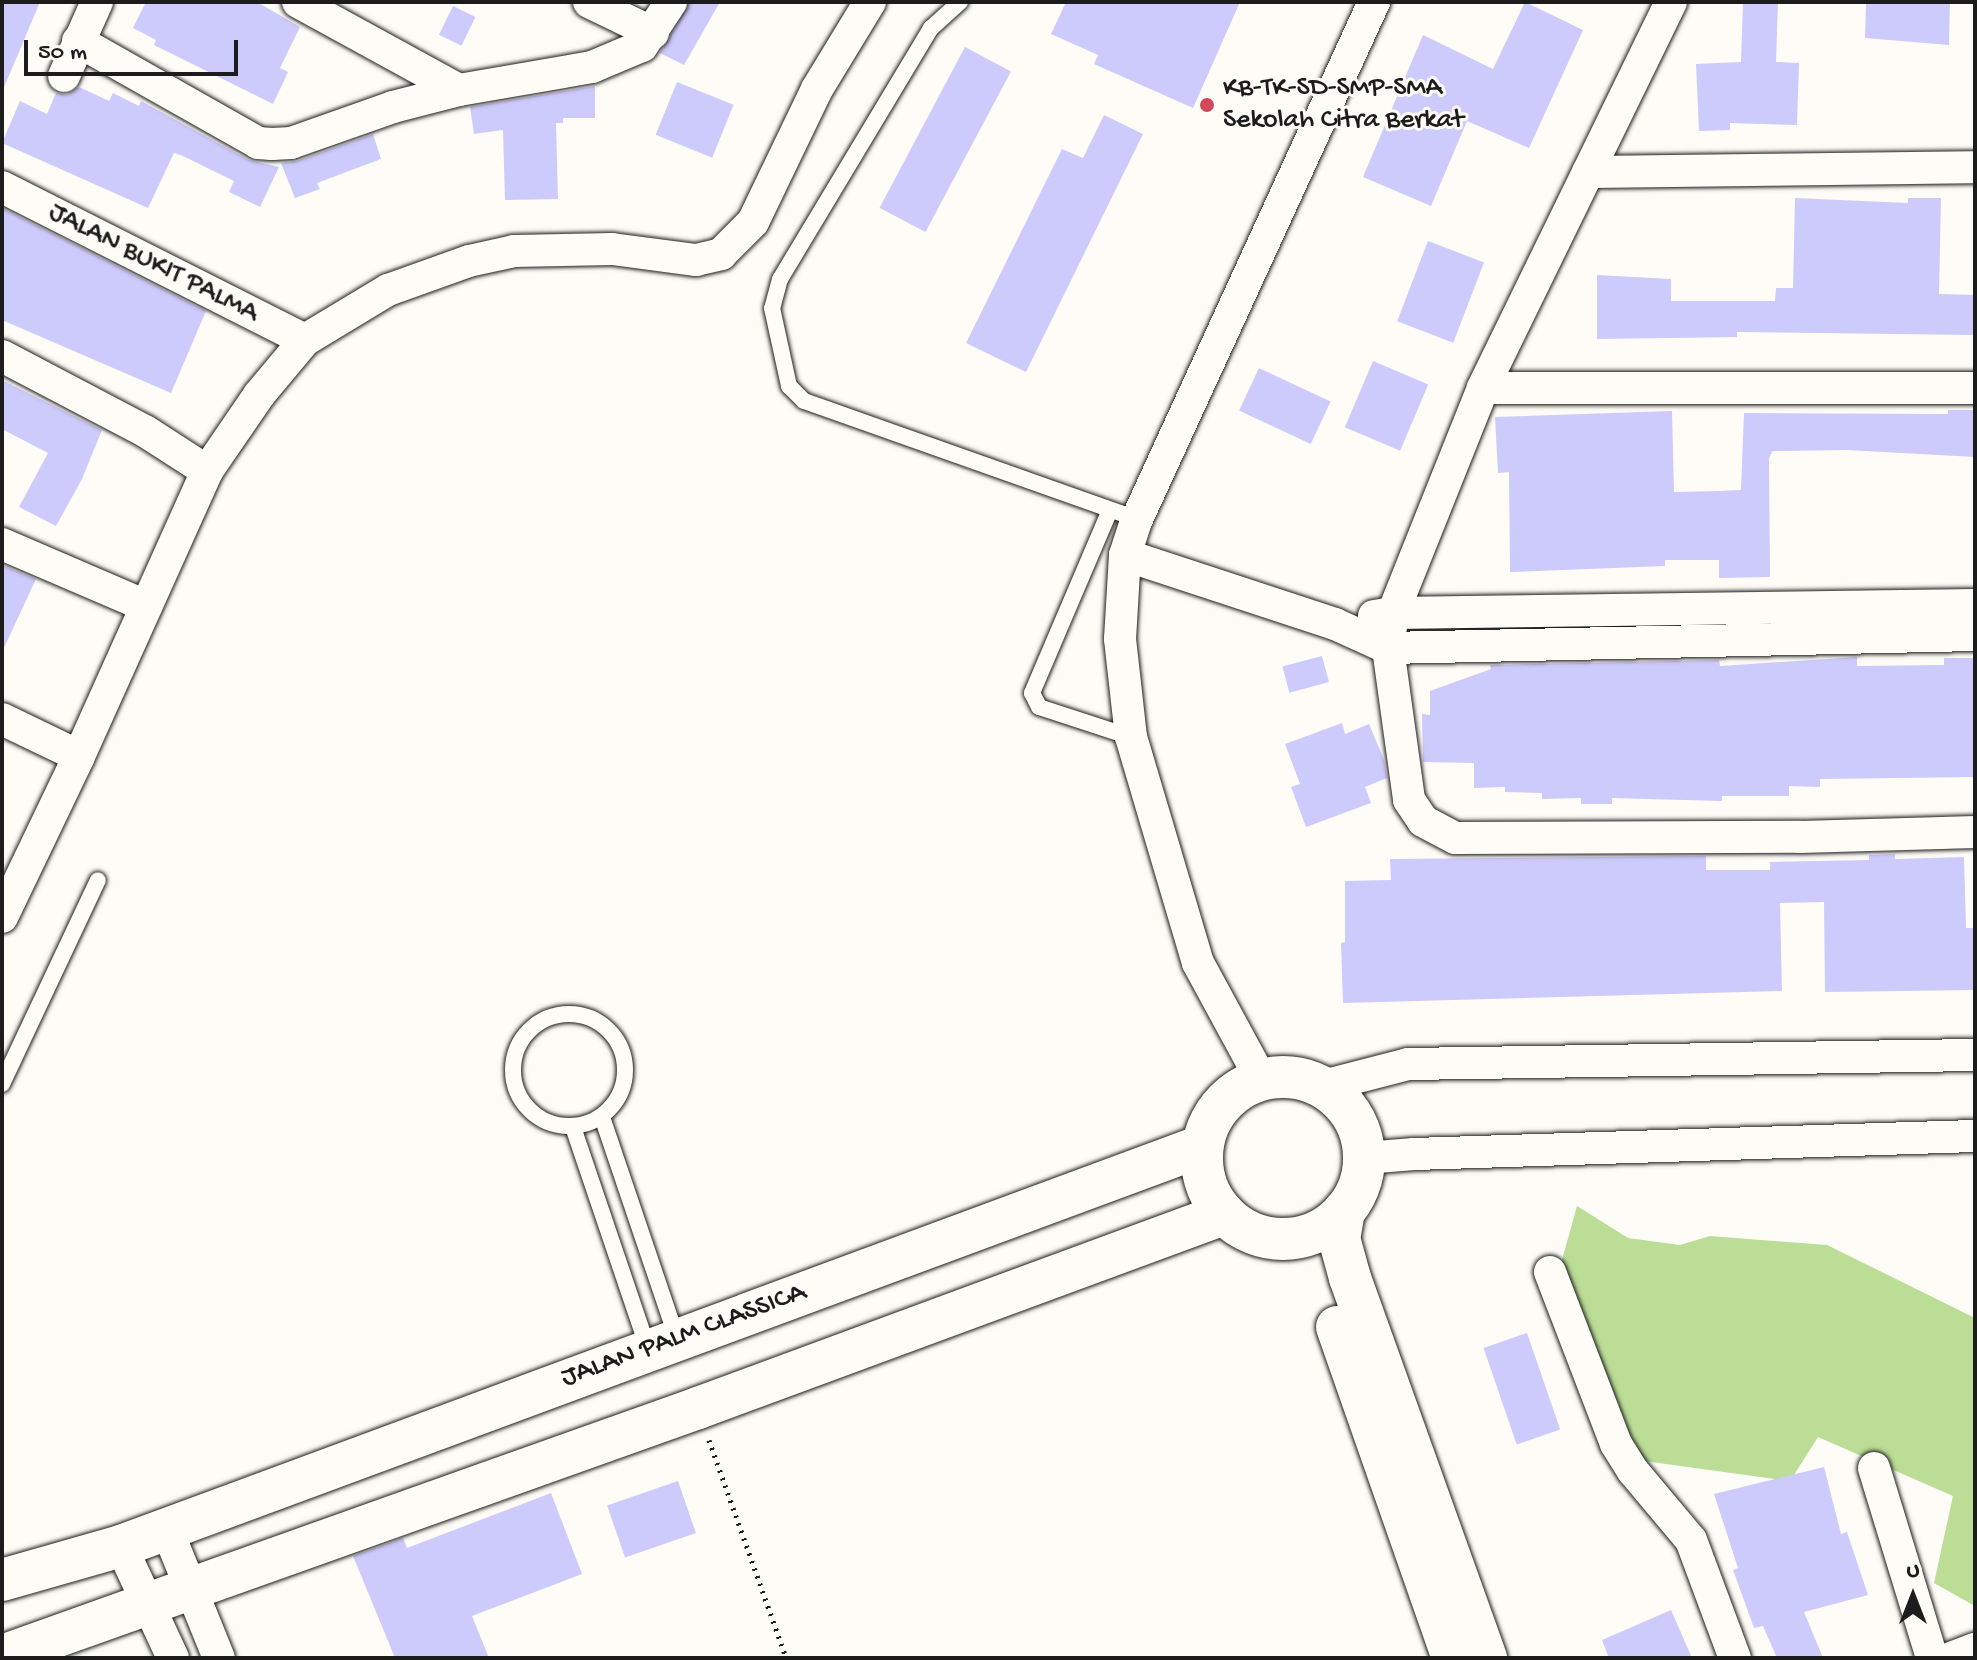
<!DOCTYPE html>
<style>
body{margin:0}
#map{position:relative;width:1977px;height:1660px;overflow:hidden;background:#fdfcf7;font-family:"Gochi Hand",sans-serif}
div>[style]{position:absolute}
.green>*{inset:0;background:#bbdd96}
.building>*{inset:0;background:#cdcafc;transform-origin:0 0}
.path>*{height:5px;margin-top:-2.5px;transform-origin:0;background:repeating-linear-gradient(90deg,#1c1c1c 0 2px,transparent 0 8px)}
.roads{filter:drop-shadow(0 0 2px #1c1c1c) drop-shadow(0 0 2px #1c1c1c)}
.service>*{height:16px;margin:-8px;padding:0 8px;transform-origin:8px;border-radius:8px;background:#fdfcf7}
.service>.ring{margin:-8px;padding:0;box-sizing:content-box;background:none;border:16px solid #fdfcf7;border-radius:50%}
.minor>*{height:32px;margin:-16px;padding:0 16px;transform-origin:16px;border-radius:16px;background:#fdfcf7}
.tertiary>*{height:42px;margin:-21px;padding:0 21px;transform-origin:21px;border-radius:21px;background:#fdfcf7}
.tertiary>.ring{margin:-21px;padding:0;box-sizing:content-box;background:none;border:42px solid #fdfcf7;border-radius:50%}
.dots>*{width:22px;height:22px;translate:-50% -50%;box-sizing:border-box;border:4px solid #fdfcf7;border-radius:50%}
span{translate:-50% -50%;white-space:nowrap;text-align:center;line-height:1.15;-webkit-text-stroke:6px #fdfcf7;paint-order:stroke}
.poi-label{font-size:28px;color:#1c1c1c}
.left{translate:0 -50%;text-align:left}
.street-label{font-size:28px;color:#1c1c1c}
.frame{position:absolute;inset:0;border:4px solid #1c1c1c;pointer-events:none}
.north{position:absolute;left:1873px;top:1556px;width:80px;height:80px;-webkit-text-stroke:6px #fdfcf7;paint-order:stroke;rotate:0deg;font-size:22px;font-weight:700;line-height:32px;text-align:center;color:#1c1c1c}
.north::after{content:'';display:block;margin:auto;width:28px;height:36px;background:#1c1c1c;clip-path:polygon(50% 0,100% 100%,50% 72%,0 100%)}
.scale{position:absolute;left:24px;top:40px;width:214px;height:36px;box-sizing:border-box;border:4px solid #1c1c1c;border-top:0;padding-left:10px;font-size:24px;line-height:28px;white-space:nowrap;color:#1c1c1c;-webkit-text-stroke:6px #fdfcf7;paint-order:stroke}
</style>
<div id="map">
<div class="green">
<i style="clip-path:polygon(1577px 1206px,1628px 1238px,1680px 1245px,1710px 1236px,1827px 1245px,1975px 1318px,1975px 1606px,1934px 1583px,1953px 1496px,1818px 1437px,1790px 1481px,1637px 1460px,1562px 1260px)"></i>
</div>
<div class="building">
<i style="clip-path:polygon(2px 2px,40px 2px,2px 92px)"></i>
<i style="clip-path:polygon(146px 2px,257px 2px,300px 27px,280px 68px,288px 72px,273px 104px,154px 45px,156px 40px,133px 28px)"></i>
<i style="clip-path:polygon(690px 2px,720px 2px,684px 65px,660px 53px)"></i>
<i style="clip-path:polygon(1066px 2px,1240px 2px,1193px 108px,1094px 64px,1098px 55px,1051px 34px)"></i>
<i style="clip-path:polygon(1525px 2px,1583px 30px,1529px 148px,1467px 121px,1431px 206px,1363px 177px,1423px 35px,1493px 69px)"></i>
<i style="clip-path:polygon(1743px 2px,1778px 2px,1776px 62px,1799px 63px,1797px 125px,1730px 123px,1730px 130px,1699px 131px,1696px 64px,1741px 62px)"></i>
<i style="clip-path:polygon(1866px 2px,1950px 2px,1949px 45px,1865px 38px)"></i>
<i style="left:453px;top:6px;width:25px;height:32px;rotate:26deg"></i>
<i style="left:965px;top:47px;width:52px;height:182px;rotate:28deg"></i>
<i style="left:677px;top:82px;width:61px;height:57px;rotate:22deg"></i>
<i style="clip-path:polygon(595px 86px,595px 118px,563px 118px,563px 123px,556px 123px,558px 199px,505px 200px,503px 130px,474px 134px,470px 107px)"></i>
<i style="clip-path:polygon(79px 87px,109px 101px,113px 93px,139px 106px,141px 101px,249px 160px,279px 167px,260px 207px,229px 192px,234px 181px,181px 155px,174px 153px,148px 208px,2px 143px,20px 101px,47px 114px,56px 93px,67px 95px)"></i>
<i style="clip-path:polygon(1104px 115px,1143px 134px,1026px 372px,966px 343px,1062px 149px,1083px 158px)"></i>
<i style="clip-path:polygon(373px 134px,381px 159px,317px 183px,320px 189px,295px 198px,281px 163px,297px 161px)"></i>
<i style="clip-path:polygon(1795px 198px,1908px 203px,1908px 198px,1941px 198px,1939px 294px,1975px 295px,1974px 335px,1737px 332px,1737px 337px,1597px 339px,1597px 275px,1671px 279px,1671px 301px,1775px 301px,1776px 288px,1793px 288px)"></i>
<i style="clip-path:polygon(2px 208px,206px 311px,171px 393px,2px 320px)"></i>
<i style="left:1428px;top:241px;width:60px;height:86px;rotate:21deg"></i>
<i style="left:1373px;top:361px;width:60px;height:72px;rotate:23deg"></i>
<i style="left:1259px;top:368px;width:79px;height:47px;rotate:25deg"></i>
<i style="clip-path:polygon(2px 380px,102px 430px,82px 479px,56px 526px,19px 507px,48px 453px,2px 429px)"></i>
<i style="clip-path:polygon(1948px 410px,1975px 410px,1975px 457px,1847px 450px,1772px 451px,1769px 459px,1770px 577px,1719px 578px,1719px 560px,1665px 560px,1665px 566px,1510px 572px,1509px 472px,1498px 473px,1495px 417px,1672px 411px,1674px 492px,1719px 491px,1741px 490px,1744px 413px,1948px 414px)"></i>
<i style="clip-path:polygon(2px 565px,36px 579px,2px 652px)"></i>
<i style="left:1322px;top:656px;width:27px;height:41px;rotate:75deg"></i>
<i style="clip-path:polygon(1857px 657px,1857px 666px,1944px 665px,1944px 658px,1975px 658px,1975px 777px,1820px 779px,1820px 787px,1789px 786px,1789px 796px,1722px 796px,1722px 801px,1612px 798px,1612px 804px,1581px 804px,1581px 798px,1542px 799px,1542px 793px,1505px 792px,1505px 787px,1474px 788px,1474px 763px,1423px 762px,1422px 714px,1430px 715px,1430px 691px,1491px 669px,1490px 665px,1719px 660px,1720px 666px)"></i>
<i style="clip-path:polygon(1342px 723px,1345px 734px,1369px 724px,1384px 760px,1387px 778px,1365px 787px,1371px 803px,1306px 827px,1291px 787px,1300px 784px,1285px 744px)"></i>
<i style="clip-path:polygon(1895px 854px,1895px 859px,1964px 857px,1966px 928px,1975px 928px,1975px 990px,1825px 992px,1824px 902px,1780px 903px,1782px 991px,1343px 1003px,1341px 943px,1345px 942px,1345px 881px,1391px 880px,1390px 859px,1706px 856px,1706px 870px,1770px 870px,1770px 862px,1869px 860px,1869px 855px)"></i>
<i style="left:1527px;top:1333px;width:102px;height:46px;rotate:71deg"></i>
<i style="clip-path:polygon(1824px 1467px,1841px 1534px,1847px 1532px,1868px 1595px,1804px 1612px,1823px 1658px,1777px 1658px,1763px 1626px,1754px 1628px,1733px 1570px,1738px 1568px,1714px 1494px)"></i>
<i style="left:678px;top:1481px;width:55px;height:75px;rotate:71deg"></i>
<i style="clip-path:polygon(551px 1493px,582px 1574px,472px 1616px,489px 1658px,395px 1658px,353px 1556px,403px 1538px,407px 1548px)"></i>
<i style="clip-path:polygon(1671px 1610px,1692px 1658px,1609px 1658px,1602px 1640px)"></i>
</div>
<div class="path">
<i style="left:709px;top:1440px;width:231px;rotate:70.5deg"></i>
</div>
<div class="roads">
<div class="service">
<i style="left:960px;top:2px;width:39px;rotate:138deg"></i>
<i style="left:931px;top:28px;width:293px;rotate:121deg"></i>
<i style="left:780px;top:279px;width:30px;rotate:105deg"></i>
<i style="left:772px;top:308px;width:80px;rotate:77.7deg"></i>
<i style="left:789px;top:386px;width:21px;rotate:45deg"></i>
<i style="left:804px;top:401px;width:353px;rotate:19.5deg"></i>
<i style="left:1110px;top:510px;width:199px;rotate:113.1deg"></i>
<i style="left:1032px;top:693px;width:16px;rotate:63deg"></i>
<i style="left:1039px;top:707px;width:97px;rotate:18.1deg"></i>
<i class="ring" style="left:513px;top:1014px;width:96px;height:96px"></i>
<i style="left:2px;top:1084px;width:225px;rotate:-64.8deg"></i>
<i style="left:602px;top:1117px;width:234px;rotate:71.3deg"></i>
<i style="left:573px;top:1127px;width:234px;rotate:71.3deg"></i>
</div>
<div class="minor">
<i style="left:298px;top:2px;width:183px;rotate:28.7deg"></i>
<i style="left:589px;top:2px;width:71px;rotate:25.8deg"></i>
<i style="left:1671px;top:2px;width:429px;rotate:116deg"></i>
<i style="left:1483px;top:388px;width:242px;rotate:111.8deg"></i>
<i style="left:1393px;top:613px;width:35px;rotate:98deg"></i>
<i style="left:1388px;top:648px;width:153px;rotate:82.1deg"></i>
<i style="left:1409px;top:800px;width:25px;rotate:56deg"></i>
<i style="left:1423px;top:821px;width:36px;rotate:28deg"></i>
<i style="left:1455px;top:838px;width:345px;rotate:-0.2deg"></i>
<i style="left:1800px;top:837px;width:175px;rotate:-1.6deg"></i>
<i style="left:78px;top:41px;width:207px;rotate:29.5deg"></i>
<i style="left:258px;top:143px;width:14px;rotate:4deg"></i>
<i style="left:272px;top:144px;width:19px;rotate:-3deg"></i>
<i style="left:291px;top:143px;width:108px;rotate:-19.4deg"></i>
<i style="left:393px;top:107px;width:68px;rotate:-14.4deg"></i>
<i style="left:459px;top:90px;width:135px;rotate:-9.8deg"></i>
<i style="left:592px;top:67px;width:54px;rotate:-22.8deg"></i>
<i style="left:642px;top:46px;width:53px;rotate:-56.6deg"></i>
<i style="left:64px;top:76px;width:81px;rotate:-66deg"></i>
<i style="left:1588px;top:172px;width:387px;rotate:-0.7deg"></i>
<i style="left:2px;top:187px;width:339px;rotate:26.8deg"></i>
<i style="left:2px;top:356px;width:161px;rotate:27.7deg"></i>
<i style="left:145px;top:431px;width:74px;rotate:32.8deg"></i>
<i style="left:1483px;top:388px;width:492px"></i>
<i style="left:2px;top:544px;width:157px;rotate:23.3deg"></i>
<i style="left:1125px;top:555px;width:221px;rotate:18.2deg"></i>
<i style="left:1335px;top:624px;width:58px;rotate:24.4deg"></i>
<i style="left:1388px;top:648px;width:587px;rotate:-1.27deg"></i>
<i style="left:1374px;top:616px;width:19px;rotate:-9deg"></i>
<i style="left:1393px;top:613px;width:582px;rotate:-0.79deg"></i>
<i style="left:2px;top:719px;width:85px;rotate:25.7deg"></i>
<i style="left:2px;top:917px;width:178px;rotate:-64.4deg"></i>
<i style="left:79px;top:756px;width:312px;rotate:-65.8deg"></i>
<i style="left:207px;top:471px;width:92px;rotate:-55.6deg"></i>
<i style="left:259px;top:395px;width:72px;rotate:-50.1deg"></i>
<i style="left:305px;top:340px;width:97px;rotate:-31.1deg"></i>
<i style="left:388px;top:290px;width:86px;rotate:-19.7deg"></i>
<i style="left:469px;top:261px;width:46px;rotate:-12.5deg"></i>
<i style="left:514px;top:251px;width:98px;rotate:-1.2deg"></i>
<i style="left:612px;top:249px;width:85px;rotate:7.5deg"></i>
<i style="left:696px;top:260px;width:26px;rotate:-13deg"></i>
<i style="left:721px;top:254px;width:45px;rotate:-45deg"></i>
<i style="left:753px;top:222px;width:148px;rotate:-64.3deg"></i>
<i style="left:817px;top:89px;width:102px;rotate:-58.7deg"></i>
<i style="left:1261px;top:1079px;width:132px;rotate:-118.5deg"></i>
<i style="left:1198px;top:963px;width:236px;rotate:-106.5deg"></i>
<i style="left:1131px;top:737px;width:99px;rotate:-96.4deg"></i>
<i style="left:1120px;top:639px;width:84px;rotate:-86.6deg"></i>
<i style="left:1125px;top:555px;width:38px;rotate:-72deg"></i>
<i style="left:1137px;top:519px;width:569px;rotate:-65.37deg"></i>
<i style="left:1323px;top:1086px;width:88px;rotate:-14.5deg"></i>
<i style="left:1408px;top:1064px;width:567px;rotate:-0.91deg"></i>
<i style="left:1365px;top:1158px;width:49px;rotate:-4.7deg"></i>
<i style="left:1414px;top:1154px;width:561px;rotate:-1.84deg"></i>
<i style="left:1550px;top:1272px;width:184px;rotate:69deg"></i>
<i style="left:1616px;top:1444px;width:32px;rotate:58deg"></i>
<i style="left:1633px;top:1471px;width:90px;rotate:50deg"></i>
<i style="left:1691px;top:1540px;width:126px;rotate:69.6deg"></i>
<i style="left:1874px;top:1468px;width:199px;rotate:73deg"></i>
<i style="left:166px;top:1527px;width:141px;rotate:68deg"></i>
<i style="left:121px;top:1546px;width:123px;rotate:65.1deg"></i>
<i style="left:1951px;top:1658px;width:26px;rotate:-21deg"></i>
</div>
<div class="tertiary">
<i class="ring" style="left:1202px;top:1077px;width:120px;height:120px"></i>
<i style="left:1344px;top:1211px;width:27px;rotate:100deg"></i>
<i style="left:1339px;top:1238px;width:41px;rotate:74.6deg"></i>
<i style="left:1350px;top:1278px;width:404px;rotate:70.3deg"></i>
<i style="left:1337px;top:1327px;width:351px;rotate:70.7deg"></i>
<i style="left:2px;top:1580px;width:124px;rotate:-15.9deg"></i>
<i style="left:121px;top:1546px;width:1153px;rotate:-20.31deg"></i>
<i style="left:2px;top:1656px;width:739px;rotate:-19.61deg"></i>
<i style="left:698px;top:1408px;width:561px;rotate:-20.25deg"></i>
</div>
</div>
<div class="dots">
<i style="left:1207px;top:105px;background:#d1495b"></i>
</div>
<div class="poi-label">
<span class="left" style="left:1223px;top:105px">KB-TK-SD-SMP-SMA<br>Sekolah Citra Berkat</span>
</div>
<div class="street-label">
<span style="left:153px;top:264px;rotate:27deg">JALAN BUKIT PALMA</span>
<span style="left:684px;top:1336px;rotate:-20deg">JALAN PALM CLASSICA</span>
</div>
<div class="frame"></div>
<div class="north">U</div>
<div class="scale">50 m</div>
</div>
